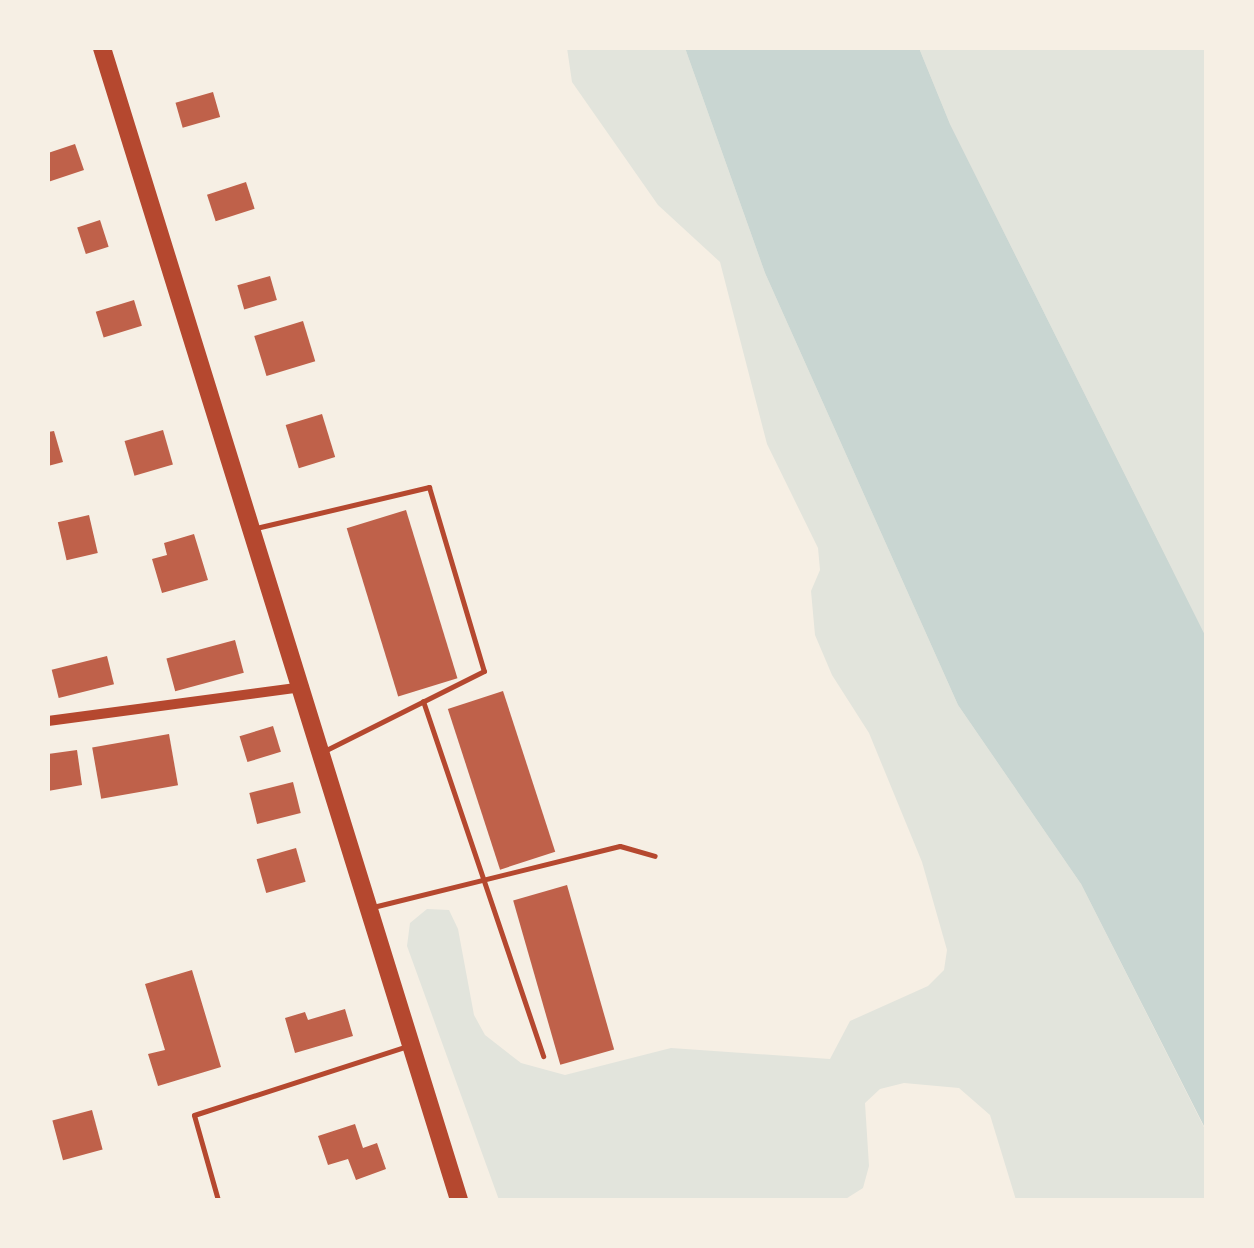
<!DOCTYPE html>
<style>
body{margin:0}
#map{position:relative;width:1254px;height:1248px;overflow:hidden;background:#f6efe4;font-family:Montserrat,sans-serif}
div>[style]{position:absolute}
.green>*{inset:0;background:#e2e4dc}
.water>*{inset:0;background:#c9d6d2}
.building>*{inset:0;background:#bf614a;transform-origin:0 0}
.service>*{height:5px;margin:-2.5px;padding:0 2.5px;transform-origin:2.5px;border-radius:2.5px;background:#b5482f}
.minor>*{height:10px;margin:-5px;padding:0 5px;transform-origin:5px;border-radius:5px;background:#b5482f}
.primary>*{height:18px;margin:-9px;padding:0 9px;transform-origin:9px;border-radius:9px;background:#b5482f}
span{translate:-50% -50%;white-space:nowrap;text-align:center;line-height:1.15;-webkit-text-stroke:8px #f6efe4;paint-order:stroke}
.frame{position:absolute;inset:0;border:50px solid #f6efe4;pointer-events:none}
</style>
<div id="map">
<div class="green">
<i style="clip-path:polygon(567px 48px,685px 48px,765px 273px,958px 705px,1081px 884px,1206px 1131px,1206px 1200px,1016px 1200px,990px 1115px,959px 1088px,904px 1083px,880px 1089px,865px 1103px,869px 1166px,863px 1188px,844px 1200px,499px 1200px,407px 946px,410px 923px,427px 909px,449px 910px,458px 929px,474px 1015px,485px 1035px,521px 1063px,565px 1075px,671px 1048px,830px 1059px,850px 1021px,928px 986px,944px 970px,947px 950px,922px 862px,869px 733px,832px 675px,815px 635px,811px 591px,820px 570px,818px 548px,767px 444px,720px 262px,658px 205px,572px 82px)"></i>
<i style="clip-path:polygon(919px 48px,1206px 48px,1206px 637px,950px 124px)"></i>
</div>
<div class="water">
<i style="clip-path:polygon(685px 48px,919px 48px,950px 124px,1206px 637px,1206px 1130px,1081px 884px,958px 705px,765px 273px)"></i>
</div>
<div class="building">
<i style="left:213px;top:92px;width:26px;height:39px;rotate:74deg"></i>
<i style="clip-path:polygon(75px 144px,84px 170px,48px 182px,48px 153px)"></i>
<i style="left:246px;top:182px;width:28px;height:41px;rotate:72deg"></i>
<i style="left:100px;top:220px;width:28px;height:24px;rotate:72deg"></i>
<i style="left:270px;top:276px;width:25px;height:34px;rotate:74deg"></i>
<i style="left:134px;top:300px;width:27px;height:40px;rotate:73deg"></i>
<i style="left:303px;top:321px;width:42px;height:51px;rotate:73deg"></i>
<i style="left:322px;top:414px;width:45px;height:38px;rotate:73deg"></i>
<i style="left:163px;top:430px;width:36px;height:40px;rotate:74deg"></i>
<i style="clip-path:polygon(54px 431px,63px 462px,48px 466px,48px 432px)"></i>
<i style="left:406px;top:510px;width:176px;height:62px;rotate:73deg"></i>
<i style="left:89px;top:515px;width:39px;height:32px;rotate:77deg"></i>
<i style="clip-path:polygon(194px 534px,208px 580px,162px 593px,152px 559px,167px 555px,164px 543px)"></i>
<i style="left:235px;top:640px;width:34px;height:71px;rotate:75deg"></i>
<i style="left:107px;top:656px;width:29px;height:57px;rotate:76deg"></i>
<i style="left:503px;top:691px;width:169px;height:58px;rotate:72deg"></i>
<i style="left:273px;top:726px;width:27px;height:35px;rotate:73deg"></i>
<i style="left:169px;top:734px;width:52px;height:78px;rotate:80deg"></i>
<i style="clip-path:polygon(77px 750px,82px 785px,48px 791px,48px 754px)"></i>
<i style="left:293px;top:782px;width:32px;height:45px;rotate:76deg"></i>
<i style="left:296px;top:848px;width:35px;height:41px;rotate:74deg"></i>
<i style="left:567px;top:885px;width:171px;height:56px;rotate:74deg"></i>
<i style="clip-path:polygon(192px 970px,221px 1067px,158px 1086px,148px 1054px,165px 1050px,145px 984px)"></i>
<i style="clip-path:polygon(345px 1009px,353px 1036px,295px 1053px,285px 1018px,305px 1012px,308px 1020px)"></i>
<i style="left:92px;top:1110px;width:41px;height:41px;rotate:75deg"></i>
<i style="clip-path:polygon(355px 1124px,363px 1148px,377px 1143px,386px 1169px,356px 1180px,348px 1159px,328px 1165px,318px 1136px)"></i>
</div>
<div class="service">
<i style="left:256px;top:528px;width:178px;rotate:-13.3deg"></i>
<i style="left:429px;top:487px;width:192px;rotate:73.4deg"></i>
<i style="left:484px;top:671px;width:177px;rotate:153.4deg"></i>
<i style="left:423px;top:701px;width:375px;rotate:71.3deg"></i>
<i style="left:373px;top:907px;width:254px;rotate:-13.9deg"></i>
<i style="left:620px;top:846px;width:36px;rotate:16deg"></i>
<i style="left:218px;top:1200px;width:88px;rotate:-105.8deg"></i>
<i style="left:194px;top:1115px;width:224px;rotate:-17.9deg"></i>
</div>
<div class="minor">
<i style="left:48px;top:721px;width:258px;rotate:-7.6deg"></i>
</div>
<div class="primary">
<i style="left:102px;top:48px;width:1206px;rotate:72.78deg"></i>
</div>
<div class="frame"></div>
</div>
